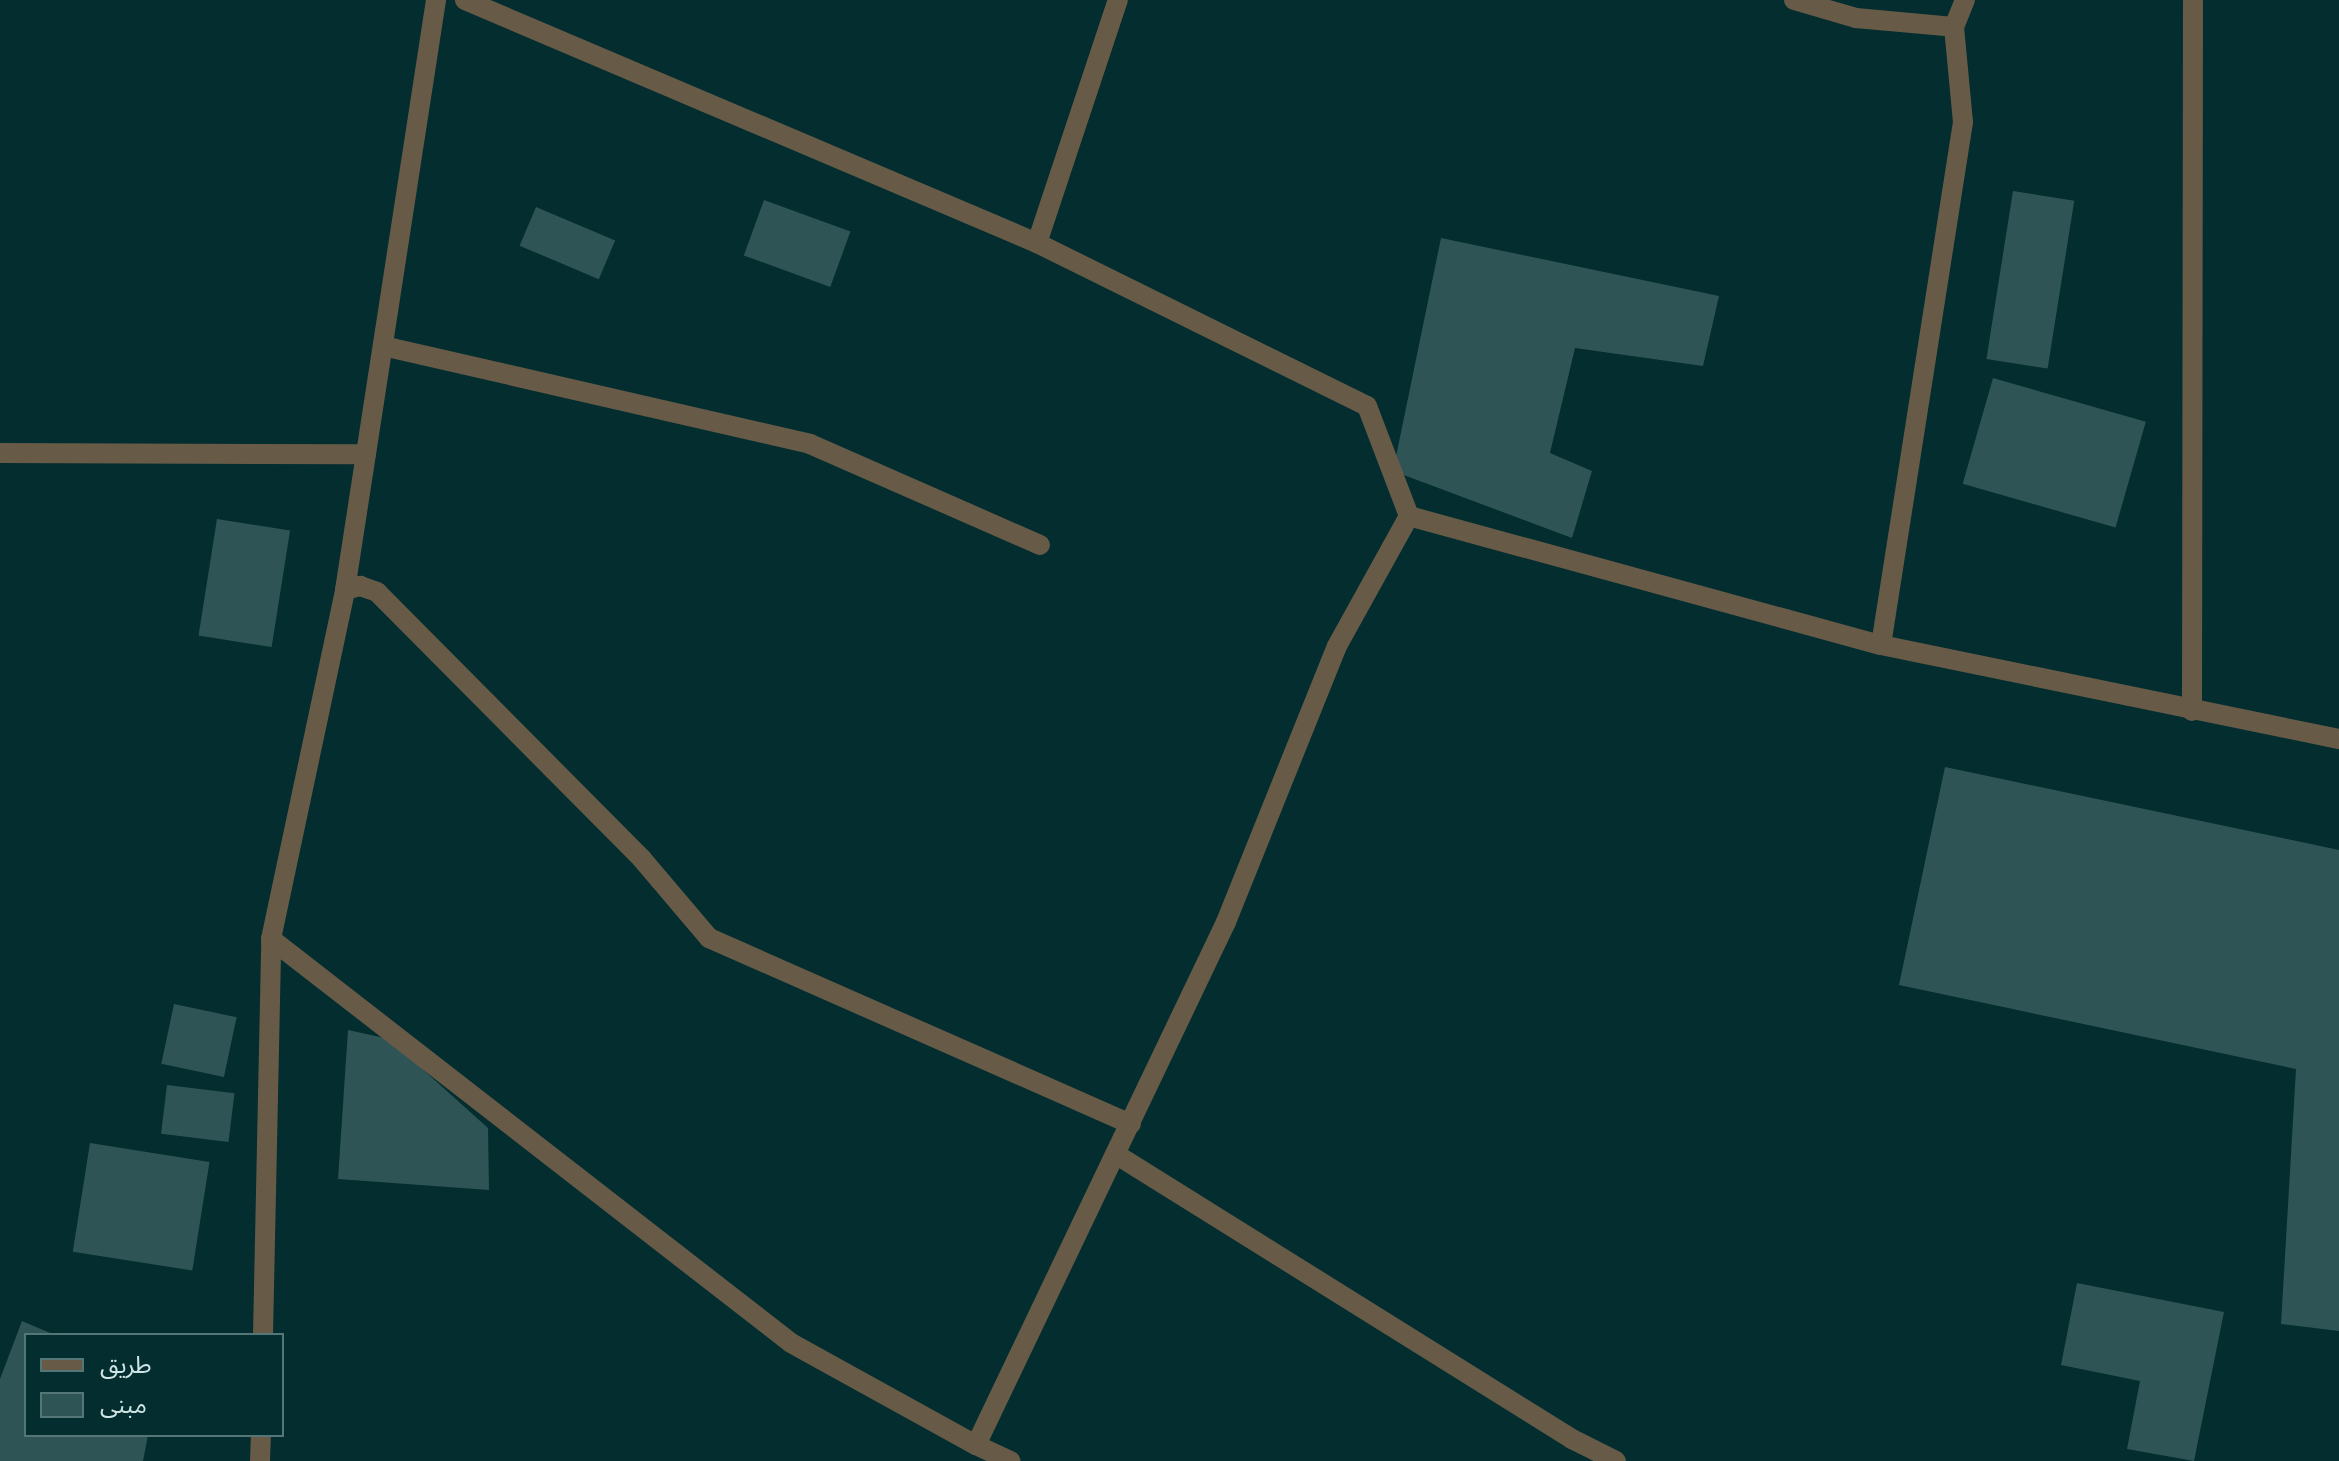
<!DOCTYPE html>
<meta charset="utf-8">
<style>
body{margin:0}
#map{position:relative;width:2339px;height:1461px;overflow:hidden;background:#042d2f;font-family:Manrope,"Noto Sans Arabic",sans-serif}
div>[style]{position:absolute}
.building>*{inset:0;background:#2e5456;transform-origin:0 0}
.service>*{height:20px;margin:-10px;padding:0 10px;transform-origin:10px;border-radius:10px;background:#675b48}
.minor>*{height:20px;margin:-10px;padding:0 10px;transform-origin:10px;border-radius:10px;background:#675b48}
span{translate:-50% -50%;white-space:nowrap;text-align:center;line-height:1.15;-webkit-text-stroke:8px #042d2f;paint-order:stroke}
.legend{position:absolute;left:24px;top:1333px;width:260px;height:104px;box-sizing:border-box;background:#042d2f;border:2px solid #557677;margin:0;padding:10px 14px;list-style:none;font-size:24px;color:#cfe4e4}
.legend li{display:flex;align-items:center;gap:16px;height:40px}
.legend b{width:40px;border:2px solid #557677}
</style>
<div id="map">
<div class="building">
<i style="left:2013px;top:191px;width:62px;height:170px;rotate:9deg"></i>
<i style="left:764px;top:200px;width:92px;height:59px;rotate:20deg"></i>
<i style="left:536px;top:207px;width:86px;height:42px;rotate:23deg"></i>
<i style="clip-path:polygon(1441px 238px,1719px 296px,1703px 366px,1575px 348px,1550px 453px,1592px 471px,1572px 538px,1393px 471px)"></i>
<i style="left:1993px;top:378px;width:159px;height:110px;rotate:16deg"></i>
<i style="left:217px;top:519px;width:74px;height:118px;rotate:9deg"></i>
<i style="clip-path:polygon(1945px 767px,2339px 850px,2339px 1331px,2281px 1324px,2296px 1069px,1899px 985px)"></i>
<i style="left:174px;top:1004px;width:64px;height:61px;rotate:12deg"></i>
<i style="clip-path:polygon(348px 1030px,389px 1039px,488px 1128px,489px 1190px,338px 1179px)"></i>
<i style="left:167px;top:1085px;width:68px;height:49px;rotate:7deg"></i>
<i style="left:90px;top:1143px;width:121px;height:110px;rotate:9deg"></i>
<i style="clip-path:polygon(2077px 1283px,2224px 1312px,2194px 1461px,2127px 1449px,2140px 1381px,2061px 1365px)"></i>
<i style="clip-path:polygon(22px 1321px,55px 1335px,26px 1335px,26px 1435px,148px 1435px,143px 1461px,0 1461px,0 1379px)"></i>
</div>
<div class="service">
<i style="left:383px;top:346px;width:438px;rotate:12.9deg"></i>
<i style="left:810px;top:444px;width:251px;rotate:23.7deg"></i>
</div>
<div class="minor">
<i style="left:465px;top:0;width:621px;rotate:23.02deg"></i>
<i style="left:1037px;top:243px;width:368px;rotate:26.3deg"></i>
<i style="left:1367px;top:406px;width:118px;rotate:69.1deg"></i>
<i style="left:1409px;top:516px;width:489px;rotate:15.3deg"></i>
<i style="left:1881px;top:645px;width:468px;rotate:11.6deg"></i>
<i style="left:1794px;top:0;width:65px;rotate:16.2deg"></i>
<i style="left:1856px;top:18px;width:98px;rotate:5.2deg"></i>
<i style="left:1954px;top:27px;width:95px;rotate:84.6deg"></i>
<i style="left:1963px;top:122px;width:529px;rotate:98.91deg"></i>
<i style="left:1954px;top:27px;width:29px;rotate:-68deg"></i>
<i style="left:1037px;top:243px;width:256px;rotate:-71.6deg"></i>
<i style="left:0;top:453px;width:366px;rotate:0.2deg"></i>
<i style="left:345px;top:590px;width:597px;rotate:-81.23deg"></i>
<i style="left:2192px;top:711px;width:711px;rotate:-89.92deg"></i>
<i style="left:271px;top:939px;width:658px;rotate:37.84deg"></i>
<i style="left:791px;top:1343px;width:211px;rotate:28.9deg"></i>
<i style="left:976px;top:1445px;width:580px;rotate:-64.45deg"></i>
<i style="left:1226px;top:922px;width:297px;rotate:-68.1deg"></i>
<i style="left:1337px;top:646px;width:149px;rotate:-61deg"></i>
<i style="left:1117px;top:1155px;width:536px;rotate:31.97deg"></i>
<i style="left:1572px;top:1439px;width:49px;rotate:26.6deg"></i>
<i style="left:263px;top:1335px;width:396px;rotate:-88.8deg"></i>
<i style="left:271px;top:939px;width:357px;rotate:-78deg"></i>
<i style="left:345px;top:590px;width:16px;rotate:-15deg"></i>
<i style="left:360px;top:586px;width:18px;rotate:19deg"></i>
<i style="left:377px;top:592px;width:376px;rotate:45.2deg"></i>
<i style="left:642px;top:859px;width:104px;rotate:49.7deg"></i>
<i style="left:709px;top:938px;width:461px;rotate:23.8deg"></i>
<i style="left:976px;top:1445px;width:38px;rotate:25deg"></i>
<i style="left:260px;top:1461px;width:26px;rotate:-88deg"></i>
</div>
<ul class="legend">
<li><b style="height:10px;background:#675b48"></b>طريق</li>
<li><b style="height:22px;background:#2e5456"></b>مبنى</li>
</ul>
</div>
